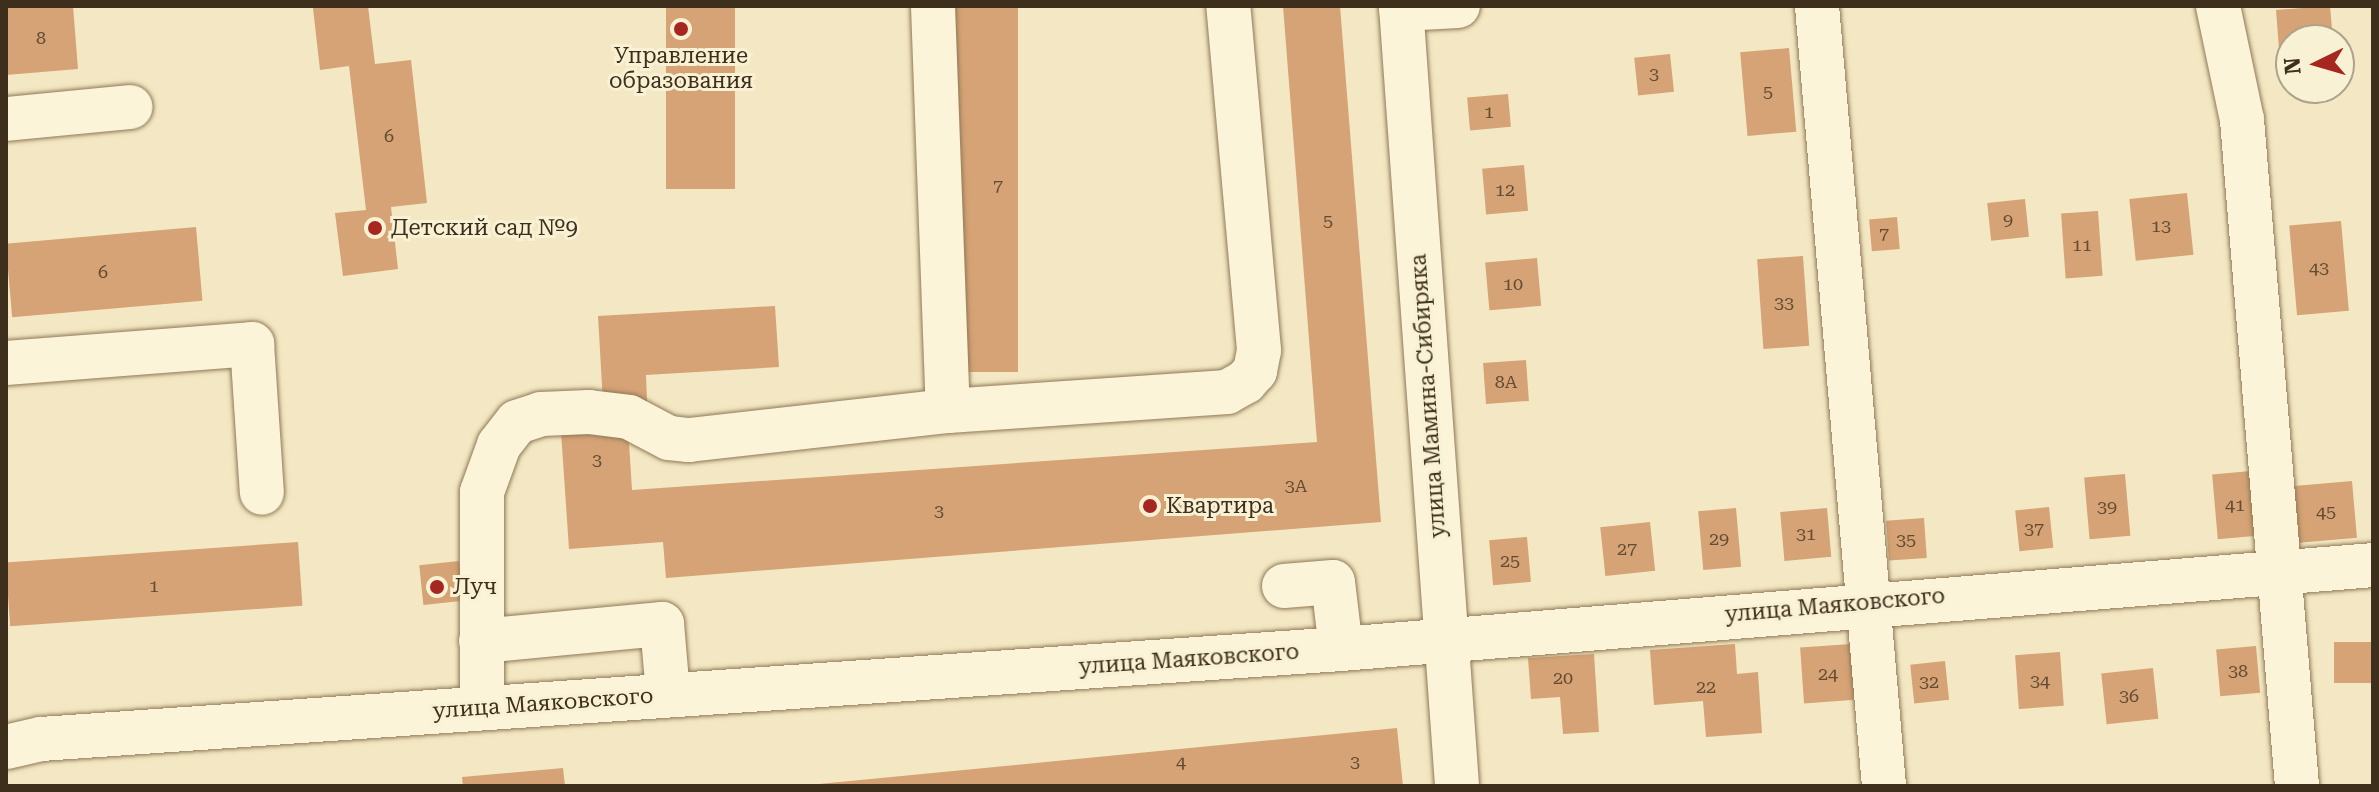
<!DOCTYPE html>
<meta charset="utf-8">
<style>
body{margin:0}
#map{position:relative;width:2379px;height:792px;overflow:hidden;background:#f3e8c3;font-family:"Roboto Serif",serif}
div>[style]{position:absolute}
.building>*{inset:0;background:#d5a375;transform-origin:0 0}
.roads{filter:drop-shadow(0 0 2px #907957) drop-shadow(0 0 2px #907957)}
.minor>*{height:44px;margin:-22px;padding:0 22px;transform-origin:22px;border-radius:22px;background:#fcf4d8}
.dots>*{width:22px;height:22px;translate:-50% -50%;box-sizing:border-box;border:4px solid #f9f1d4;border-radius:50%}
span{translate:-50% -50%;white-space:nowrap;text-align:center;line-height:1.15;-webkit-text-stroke:6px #f9f1d4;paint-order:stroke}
.number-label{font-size:18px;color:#644c33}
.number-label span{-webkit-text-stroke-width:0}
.poi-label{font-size:22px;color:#3e2f1d}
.left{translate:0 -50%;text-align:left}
.street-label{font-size:22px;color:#3e2f1d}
.frame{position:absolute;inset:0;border:8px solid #3e2f1d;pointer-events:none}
.north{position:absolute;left:2275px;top:24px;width:80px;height:80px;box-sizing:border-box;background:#f9f1d4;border:2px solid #aea38b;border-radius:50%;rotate:265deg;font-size:22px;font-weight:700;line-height:32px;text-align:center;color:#3e2f1d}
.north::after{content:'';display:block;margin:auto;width:28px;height:36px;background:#a62720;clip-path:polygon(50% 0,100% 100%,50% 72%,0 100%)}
</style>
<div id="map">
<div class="building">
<i style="clip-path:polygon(6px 6px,73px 6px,78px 69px,6px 75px)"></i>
<i style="clip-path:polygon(333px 6px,368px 6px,375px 64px,411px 60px,427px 203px,391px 207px,398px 269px,343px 276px,335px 213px,366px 210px,349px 66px,320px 70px,313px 8px)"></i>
<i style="left:666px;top:6px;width:69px;height:183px"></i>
<i style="left:947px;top:6px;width:71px;height:366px"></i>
<i style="clip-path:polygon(1283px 6px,1340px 6px,1381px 522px,666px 578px,663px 542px,569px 549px,561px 432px,628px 427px,632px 490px,1317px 442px)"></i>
<i style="clip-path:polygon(2330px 6px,2333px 40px,2291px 40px,2291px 48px,2279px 49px,2276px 10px)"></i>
<i style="left:1789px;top:48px;width:84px;height:49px;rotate:85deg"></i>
<i style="left:1670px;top:54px;width:38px;height:36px;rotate:84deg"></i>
<i style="left:1508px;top:94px;width:33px;height:41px;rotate:85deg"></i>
<i style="left:1524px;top:165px;width:46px;height:42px;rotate:85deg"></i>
<i style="left:2187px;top:193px;width:62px;height:58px;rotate:84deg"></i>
<i style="left:2025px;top:199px;width:38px;height:38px;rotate:84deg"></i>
<i style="left:2098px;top:211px;width:65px;height:37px;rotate:86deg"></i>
<i style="left:1897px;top:217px;width:32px;height:28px;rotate:85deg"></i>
<i style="left:2341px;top:221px;width:90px;height:52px;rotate:85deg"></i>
<i style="left:196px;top:227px;width:74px;height:191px;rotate:85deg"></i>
<i style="left:1803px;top:256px;width:90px;height:46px;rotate:86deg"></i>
<i style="left:1537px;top:258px;width:48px;height:52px;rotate:85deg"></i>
<i style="clip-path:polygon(775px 306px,779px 367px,646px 375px,647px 401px,603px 403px,598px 316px)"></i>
<i style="left:1526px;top:360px;width:41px;height:43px;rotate:86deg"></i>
<i style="left:2251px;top:471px;width:65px;height:39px;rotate:85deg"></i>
<i style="left:2125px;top:474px;width:62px;height:41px;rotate:85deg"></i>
<i style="left:2352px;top:481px;width:57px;height:58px;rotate:85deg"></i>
<i style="left:2049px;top:507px;width:41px;height:34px;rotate:84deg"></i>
<i style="left:1736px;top:508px;width:59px;height:38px;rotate:85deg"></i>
<i style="left:1827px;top:508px;width:49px;height:47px;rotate:85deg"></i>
<i style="left:1924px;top:518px;width:40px;height:38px;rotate:86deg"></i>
<i style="left:1650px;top:522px;width:49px;height:50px;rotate:84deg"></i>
<i style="left:1527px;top:537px;width:45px;height:38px;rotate:85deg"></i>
<i style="left:298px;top:542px;width:64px;height:293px;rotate:86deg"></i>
<i style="left:459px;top:561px;width:40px;height:40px;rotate:84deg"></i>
<i style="left:2373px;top:642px;width:41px;height:39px;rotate:90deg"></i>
<i style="clip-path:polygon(1735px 644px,1737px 674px,1758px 672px,1762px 733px,1706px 737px,1703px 701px,1654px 705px,1650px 650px)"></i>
<i style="left:1851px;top:644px;width:56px;height:51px;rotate:86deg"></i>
<i style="left:2256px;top:646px;width:47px;height:40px;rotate:85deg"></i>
<i style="left:2060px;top:652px;width:54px;height:45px;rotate:86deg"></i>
<i style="clip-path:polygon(1594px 654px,1599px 732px,1563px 734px,1560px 697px,1531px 699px,1528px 658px)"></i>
<i style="left:1945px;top:661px;width:39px;height:35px;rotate:84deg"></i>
<i style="left:2153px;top:668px;width:51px;height:52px;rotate:84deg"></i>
<i style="clip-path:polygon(1397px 728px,1403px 786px,819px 786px,819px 784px)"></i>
<i style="clip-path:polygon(563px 768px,565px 786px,463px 786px,462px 777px)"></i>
</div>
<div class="roads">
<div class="minor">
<i style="left:933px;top:6px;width:405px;rotate:87.9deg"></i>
<i style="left:1401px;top:6px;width:782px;rotate:85.89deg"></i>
<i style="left:1817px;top:6px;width:783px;rotate:85.09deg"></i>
<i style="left:2218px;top:6px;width:116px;rotate:78.1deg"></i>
<i style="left:2242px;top:120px;width:668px;rotate:85.28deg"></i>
<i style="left:1401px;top:9px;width:57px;rotate:-3deg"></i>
<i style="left:6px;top:119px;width:125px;rotate:-5.5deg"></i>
<i style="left:6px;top:363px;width:247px;rotate:-4.4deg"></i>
<i style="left:252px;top:344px;width:149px;rotate:86.2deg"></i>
<i style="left:1284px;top:586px;width:49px;rotate:-4.7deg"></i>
<i style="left:1333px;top:582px;width:67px;rotate:83.2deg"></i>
<i style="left:481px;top:641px;width:182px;rotate:-5.4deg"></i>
<i style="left:662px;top:624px;width:70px;rotate:85.1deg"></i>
<i style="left:482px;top:708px;width:216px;rotate:-90deg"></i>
<i style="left:482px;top:492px;width:50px;rotate:-70.1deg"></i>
<i style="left:499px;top:445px;width:29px;rotate:-52deg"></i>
<i style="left:517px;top:422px;width:25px;rotate:-18deg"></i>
<i style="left:541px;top:414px;width:48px;rotate:-2.4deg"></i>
<i style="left:589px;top:412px;width:40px;rotate:7.1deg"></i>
<i style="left:629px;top:417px;width:45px;rotate:27.7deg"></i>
<i style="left:669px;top:438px;width:20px;rotate:6deg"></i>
<i style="left:689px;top:440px;width:261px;rotate:-6.4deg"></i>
<i style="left:948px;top:411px;width:280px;rotate:-3.9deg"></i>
<i style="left:1227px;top:392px;width:21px;rotate:-29deg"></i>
<i style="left:1245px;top:382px;width:15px;rotate:-48deg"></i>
<i style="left:1255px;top:371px;width:21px;rotate:-79deg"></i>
<i style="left:1259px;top:350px;width:345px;rotate:-95.1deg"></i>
<i style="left:6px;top:747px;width:36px;rotate:-13deg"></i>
<i style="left:41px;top:739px;width:1303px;rotate:-3.96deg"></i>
<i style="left:1341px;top:649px;width:1035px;rotate:-4.65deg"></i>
</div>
</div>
<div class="dots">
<i style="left:681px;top:29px;background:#a62720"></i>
<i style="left:375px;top:228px;background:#a62720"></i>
<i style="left:1150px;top:506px;background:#a62720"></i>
<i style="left:437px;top:587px;background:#a62720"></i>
</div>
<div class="number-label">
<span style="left:41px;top:38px">8</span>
<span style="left:1654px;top:74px">3</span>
<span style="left:1768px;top:92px">5</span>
<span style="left:1489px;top:112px">1</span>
<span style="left:389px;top:136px">6</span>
<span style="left:998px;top:186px">7</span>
<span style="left:1505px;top:190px">12</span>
<span style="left:2008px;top:220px">9</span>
<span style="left:1328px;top:221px">5</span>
<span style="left:2161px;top:226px">13</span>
<span style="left:1884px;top:234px">7</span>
<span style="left:2082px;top:245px">11</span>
<span style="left:2319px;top:268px">43</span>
<span style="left:103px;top:272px">6</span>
<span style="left:1513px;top:284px">10</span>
<span style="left:1784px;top:303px">33</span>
<span style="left:1506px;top:382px">8А</span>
<span style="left:597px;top:460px">3</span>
<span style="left:1296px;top:486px">3А</span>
<span style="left:2235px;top:505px">41</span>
<span style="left:2107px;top:507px">39</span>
<span style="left:939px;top:511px">3</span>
<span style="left:2326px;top:512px">45</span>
<span style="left:2034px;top:529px">37</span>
<span style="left:1806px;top:534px">31</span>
<span style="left:1719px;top:539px">29</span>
<span style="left:1906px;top:540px">35</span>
<span style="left:1627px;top:549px">27</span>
<span style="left:1510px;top:561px">25</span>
<span style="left:154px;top:586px">1</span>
<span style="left:2238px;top:671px">38</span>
<span style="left:1828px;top:674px">24</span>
<span style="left:1563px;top:678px">20</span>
<span style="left:2040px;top:681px">34</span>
<span style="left:1929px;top:682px">32</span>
<span style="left:1706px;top:687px">22</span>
<span style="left:2129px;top:696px">36</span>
<span style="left:1181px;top:762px">4</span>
<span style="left:1355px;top:762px">3</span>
</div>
<div class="poi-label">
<span style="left:681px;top:68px">Управление<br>образования</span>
<span class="left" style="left:391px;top:228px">Детский сад №9</span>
<span class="left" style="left:1166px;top:506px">Квартира</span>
<span class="left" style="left:453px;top:587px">Луч</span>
</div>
<div class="street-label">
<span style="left:1428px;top:396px;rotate:-94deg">улица Мамина-Сибиряка</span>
<span style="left:1835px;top:605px;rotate:-5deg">улица Маяковского</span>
<span style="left:1189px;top:659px;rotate:-4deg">улица Маяковского</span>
<span style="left:543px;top:703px;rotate:-4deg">улица Маяковского</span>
</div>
<div class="frame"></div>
<div class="north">N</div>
</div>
